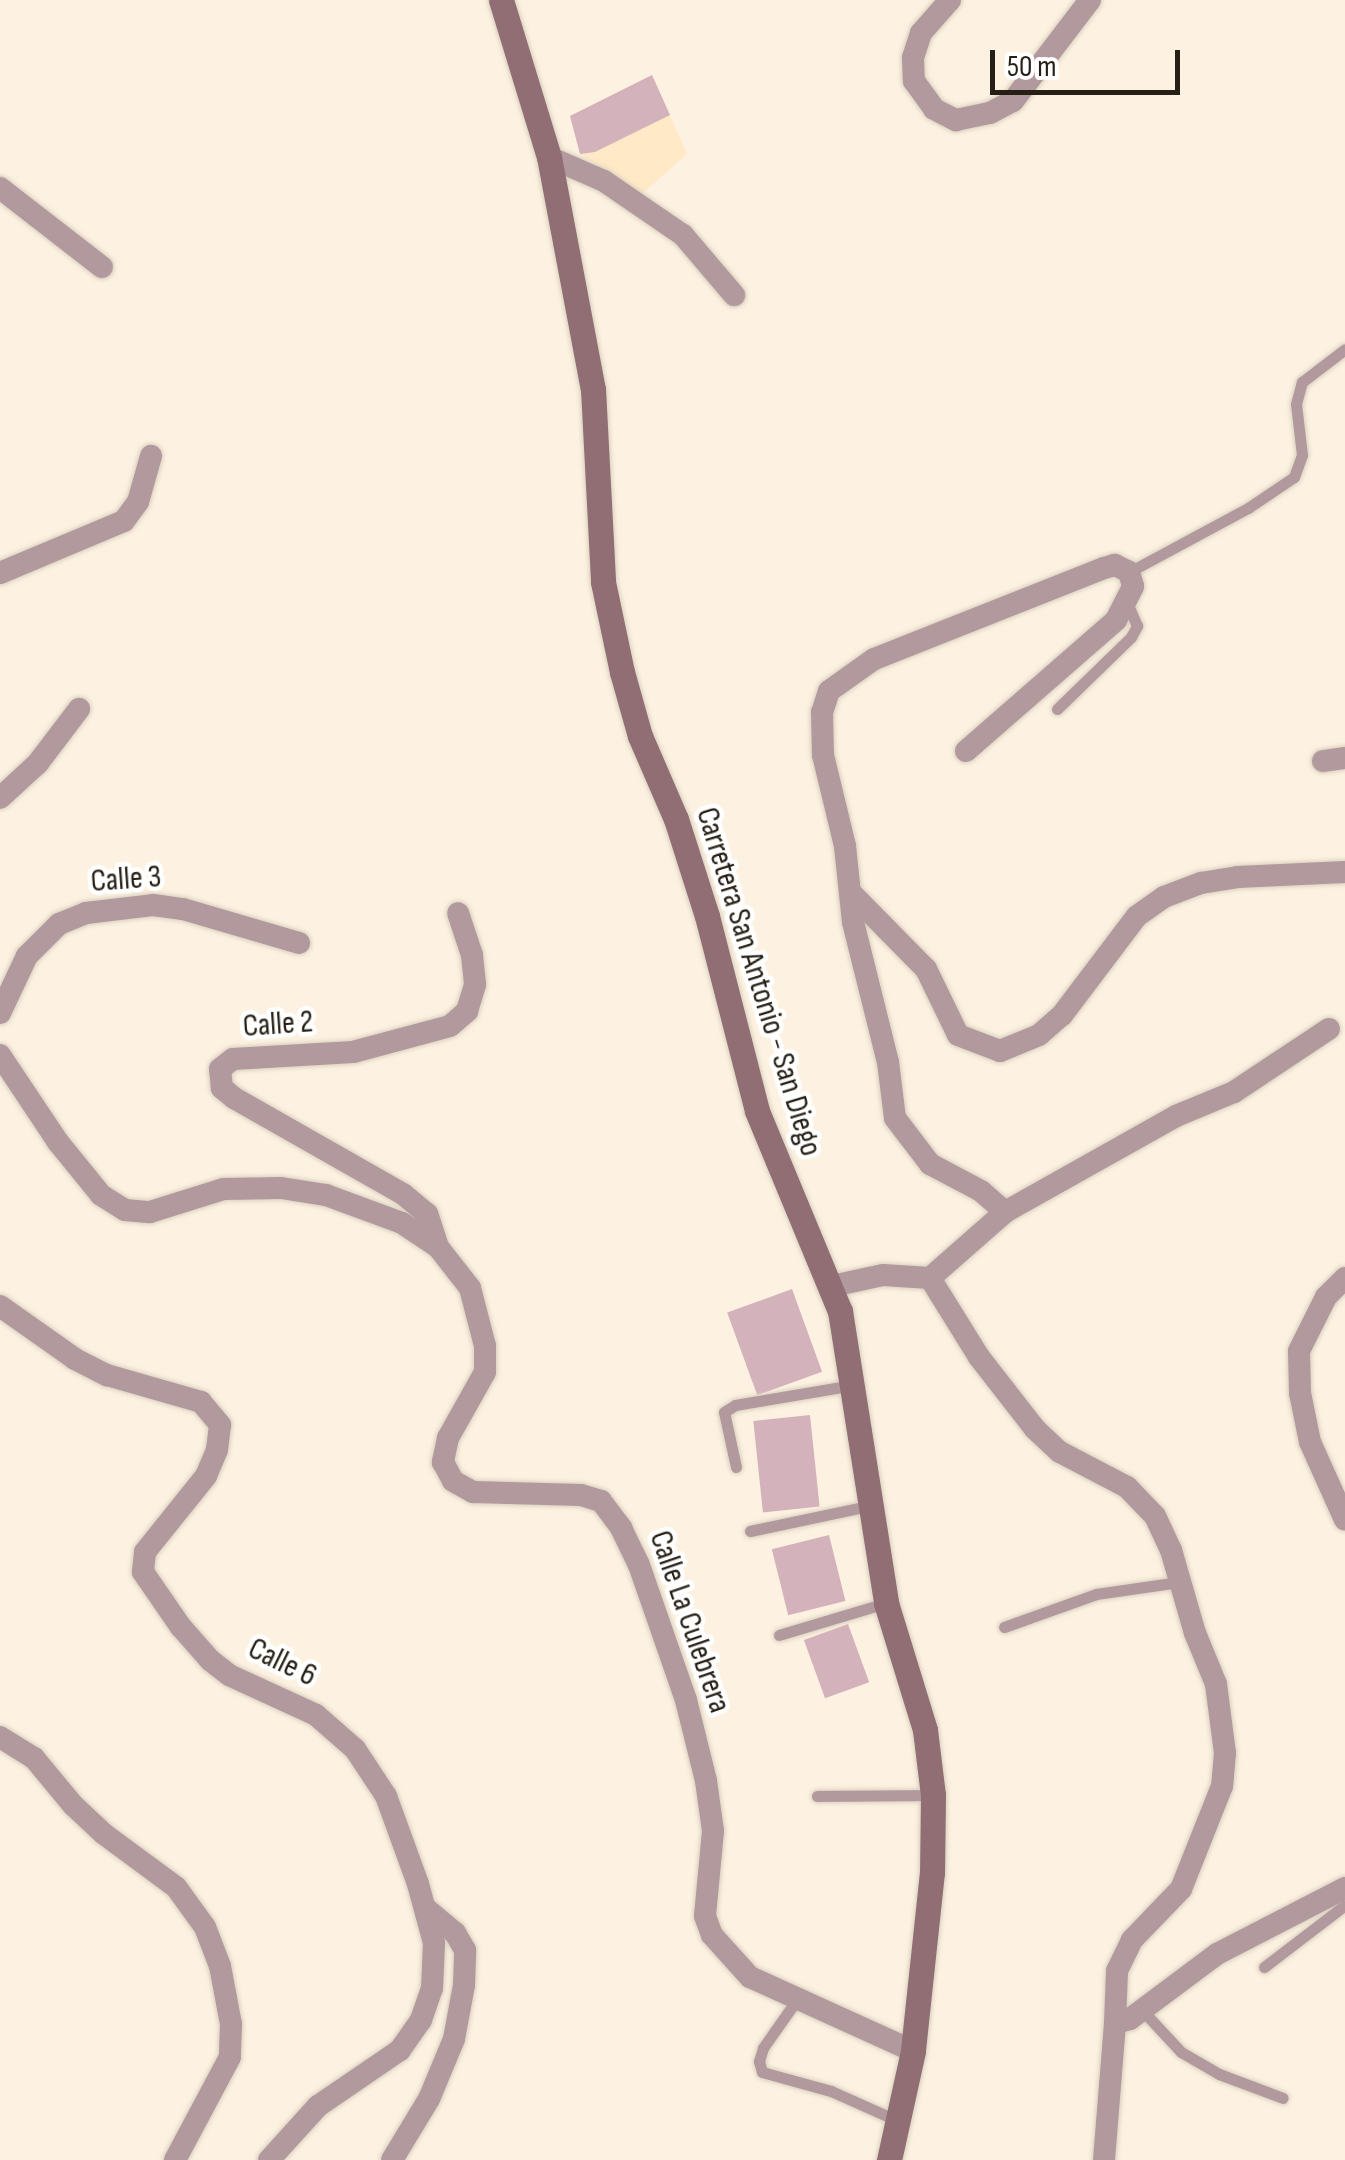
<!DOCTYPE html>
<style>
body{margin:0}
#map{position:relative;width:1345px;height:2160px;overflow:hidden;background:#fdf2e1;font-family:"Sofia Sans Condensed",sans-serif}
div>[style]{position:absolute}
.built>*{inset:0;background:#ffe9c6}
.building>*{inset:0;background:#d4b2bc;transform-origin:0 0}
.roads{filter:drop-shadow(0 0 2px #dad0c0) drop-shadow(0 0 2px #dad0c0)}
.lane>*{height:11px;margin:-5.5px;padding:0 5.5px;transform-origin:5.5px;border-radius:5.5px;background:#b1999d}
.street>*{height:22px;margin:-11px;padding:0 11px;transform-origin:11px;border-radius:11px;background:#b1999d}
.secondary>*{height:25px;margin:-12.5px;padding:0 12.5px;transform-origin:12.5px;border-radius:12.5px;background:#906e74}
span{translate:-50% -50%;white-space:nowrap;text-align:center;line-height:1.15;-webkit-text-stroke:9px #fff;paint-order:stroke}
.street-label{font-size:32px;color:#251f15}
.scale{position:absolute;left:990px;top:50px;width:190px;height:45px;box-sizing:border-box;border:5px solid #251f15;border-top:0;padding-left:12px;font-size:30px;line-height:35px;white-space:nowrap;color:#251f15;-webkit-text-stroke:8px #fff;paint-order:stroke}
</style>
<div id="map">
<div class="built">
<i style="clip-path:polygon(652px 75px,687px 154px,642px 194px,580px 154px,570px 116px)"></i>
</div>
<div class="building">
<i style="clip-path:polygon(652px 75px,670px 115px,595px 152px,580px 154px,570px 116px)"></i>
<i style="left:792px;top:1289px;width:88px;height:69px;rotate:70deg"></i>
<i style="left:810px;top:1415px;width:92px;height:57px;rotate:84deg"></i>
<i style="left:829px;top:1535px;width:68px;height:59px;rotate:76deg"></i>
<i style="left:848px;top:1624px;width:62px;height:47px;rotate:70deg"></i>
</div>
<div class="roads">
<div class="lane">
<i style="left:1129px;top:572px;width:135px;rotate:-28.3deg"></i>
<i style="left:1248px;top:508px;width:55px;rotate:-34deg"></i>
<i style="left:1294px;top:477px;width:23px;rotate:-70deg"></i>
<i style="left:1302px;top:455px;width:51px;rotate:-96.7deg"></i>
<i style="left:1296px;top:404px;width:23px;rotate:-75deg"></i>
<i style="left:1302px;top:382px;width:54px;rotate:-37.5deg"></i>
<i style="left:1057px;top:709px;width:103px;rotate:-44.2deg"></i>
<i style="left:1131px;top:637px;width:13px;rotate:-61deg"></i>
<i style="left:1137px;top:626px;width:25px;rotate:-113deg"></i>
<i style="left:736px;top:1467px;width:56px;rotate:-102.3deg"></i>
<i style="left:724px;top:1412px;width:13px;rotate:-32deg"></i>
<i style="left:735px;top:1405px;width:120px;rotate:-9.6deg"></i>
<i style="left:750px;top:1531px;width:125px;rotate:-12deg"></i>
<i style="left:1004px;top:1627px;width:98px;rotate:-19.7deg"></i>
<i style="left:1096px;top:1594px;width:84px;rotate:-8.2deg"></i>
<i style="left:779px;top:1635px;width:112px;rotate:-16.7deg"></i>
<i style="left:817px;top:1796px;width:116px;rotate:-0.5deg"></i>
<i style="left:1264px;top:1967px;width:102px;rotate:-37.4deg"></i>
<i style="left:798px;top:1998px;width:61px;rotate:125deg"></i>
<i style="left:763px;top:2048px;width:14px;rotate:107deg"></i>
<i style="left:759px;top:2061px;width:11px;rotate:75deg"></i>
<i style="left:762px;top:2072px;width:72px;rotate:15.4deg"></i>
<i style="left:831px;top:2091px;width:73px;rotate:24.1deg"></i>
<i style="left:1142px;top:2010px;width:57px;rotate:47.1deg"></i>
<i style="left:1181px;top:2052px;width:44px;rotate:30.1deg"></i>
<i style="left:1219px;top:2074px;width:68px;rotate:20.6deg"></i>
</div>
<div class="street">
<i style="left:950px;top:0;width:44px;rotate:131.3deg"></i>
<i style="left:921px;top:33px;width:26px;rotate:108deg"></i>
<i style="left:913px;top:58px;width:23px;rotate:88deg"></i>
<i style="left:914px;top:81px;width:34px;rotate:54deg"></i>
<i style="left:934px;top:109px;width:25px;rotate:27deg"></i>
<i style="left:956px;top:120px;width:35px;rotate:-12deg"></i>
<i style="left:990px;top:113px;width:26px;rotate:-28deg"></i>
<i style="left:1013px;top:101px;width:127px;rotate:-52.7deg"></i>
<i style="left:549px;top:157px;width:60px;rotate:23.6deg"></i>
<i style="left:604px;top:181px;width:96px;rotate:34.4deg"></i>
<i style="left:683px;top:235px;width:79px;rotate:49.6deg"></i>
<i style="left:0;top:188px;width:129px;rotate:37.8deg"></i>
<i style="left:0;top:573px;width:134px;rotate:-22.8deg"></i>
<i style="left:124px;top:521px;width:24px;rotate:-54deg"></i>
<i style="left:138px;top:502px;width:48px;rotate:-74.2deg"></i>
<i style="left:966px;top:751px;width:199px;rotate:-41.1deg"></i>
<i style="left:1116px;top:620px;width:38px;rotate:-63deg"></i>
<i style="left:1133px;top:586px;width:15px;rotate:-106deg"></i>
<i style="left:1129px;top:572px;width:16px;rotate:-153deg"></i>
<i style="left:1115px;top:565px;width:11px;rotate:165deg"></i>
<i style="left:1104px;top:568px;width:247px;rotate:158.4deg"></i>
<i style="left:874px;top:659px;width:55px;rotate:144.6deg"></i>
<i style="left:829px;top:691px;width:22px;rotate:108deg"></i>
<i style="left:822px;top:712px;width:43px;rotate:88.7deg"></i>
<i style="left:823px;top:755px;width:94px;rotate:76.4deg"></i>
<i style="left:845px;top:846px;width:76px;rotate:84deg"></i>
<i style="left:853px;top:922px;width:144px;rotate:76deg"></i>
<i style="left:888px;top:1062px;width:56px;rotate:82.9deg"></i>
<i style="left:895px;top:1118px;width:58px;rotate:52.7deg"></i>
<i style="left:930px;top:1164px;width:58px;rotate:27.9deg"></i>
<i style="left:981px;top:1191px;width:32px;rotate:41deg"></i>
<i style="left:1323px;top:761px;width:22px;rotate:-8deg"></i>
<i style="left:0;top:798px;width:52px;rotate:-42.6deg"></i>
<i style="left:38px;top:763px;width:68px;rotate:-52.8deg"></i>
<i style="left:851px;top:893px;width:107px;rotate:45.4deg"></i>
<i style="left:926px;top:969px;width:73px;rotate:64.1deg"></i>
<i style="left:958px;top:1035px;width:45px;rotate:20.9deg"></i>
<i style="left:1000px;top:1051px;width:42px;rotate:-22.3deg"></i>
<i style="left:1039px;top:1035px;width:30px;rotate:-41deg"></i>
<i style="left:1062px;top:1015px;width:124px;rotate:-52.9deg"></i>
<i style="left:1137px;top:916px;width:33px;rotate:-35deg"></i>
<i style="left:1164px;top:897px;width:40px;rotate:-21deg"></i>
<i style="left:1201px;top:883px;width:37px;rotate:-9deg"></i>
<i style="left:1238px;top:877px;width:107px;rotate:-2.7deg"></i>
<i style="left:0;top:1013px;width:63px;rotate:-64.7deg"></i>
<i style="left:27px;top:956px;width:45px;rotate:-45deg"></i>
<i style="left:59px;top:924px;width:29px;rotate:-22deg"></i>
<i style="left:86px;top:913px;width:67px;rotate:-6.8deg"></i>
<i style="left:153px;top:905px;width:30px;rotate:8deg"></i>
<i style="left:183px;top:909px;width:121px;rotate:16.3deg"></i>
<i style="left:0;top:1055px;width:105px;rotate:56.3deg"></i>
<i style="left:58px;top:1142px;width:68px;rotate:50.9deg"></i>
<i style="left:101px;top:1195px;width:28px;rotate:32deg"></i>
<i style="left:125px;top:1210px;width:25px;rotate:5deg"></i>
<i style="left:150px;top:1212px;width:77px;rotate:-17.3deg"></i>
<i style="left:224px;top:1189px;width:57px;rotate:-1deg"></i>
<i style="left:281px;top:1188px;width:46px;rotate:8.8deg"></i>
<i style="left:326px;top:1195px;width:81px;rotate:20.2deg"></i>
<i style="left:402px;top:1223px;width:43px;rotate:33.7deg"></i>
<i style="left:438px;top:1247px;width:52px;rotate:52deg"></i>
<i style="left:470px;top:1288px;width:60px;rotate:75.5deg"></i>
<i style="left:485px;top:1346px;width:26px;rotate:90deg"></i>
<i style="left:485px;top:1372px;width:76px;rotate:119.3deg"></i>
<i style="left:448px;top:1438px;width:25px;rotate:102deg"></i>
<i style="left:443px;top:1462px;width:21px;rotate:62deg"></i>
<i style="left:453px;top:1481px;width:23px;rotate:29deg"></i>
<i style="left:473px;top:1492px;width:108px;rotate:1.6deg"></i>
<i style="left:581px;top:1495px;width:21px;rotate:17deg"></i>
<i style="left:601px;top:1501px;width:34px;rotate:53deg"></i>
<i style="left:621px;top:1528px;width:41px;rotate:64.1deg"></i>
<i style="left:639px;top:1565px;width:143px;rotate:70.8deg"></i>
<i style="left:686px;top:1700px;width:83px;rotate:76.1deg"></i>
<i style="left:706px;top:1781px;width:50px;rotate:82deg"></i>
<i style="left:713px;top:1831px;width:85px;rotate:95.4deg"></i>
<i style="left:705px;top:1916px;width:20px;rotate:70deg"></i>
<i style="left:712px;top:1935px;width:57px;rotate:47.9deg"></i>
<i style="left:750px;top:1977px;width:179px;rotate:24.4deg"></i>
<i style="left:438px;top:1247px;width:35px;rotate:-108deg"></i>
<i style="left:427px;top:1214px;width:31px;rotate:-140deg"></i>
<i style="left:403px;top:1194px;width:194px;rotate:-150.4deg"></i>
<i style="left:234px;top:1098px;width:16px;rotate:-140deg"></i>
<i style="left:222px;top:1088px;width:19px;rotate:-96deg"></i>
<i style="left:220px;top:1069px;width:16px;rotate:-38deg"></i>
<i style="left:233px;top:1059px;width:120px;rotate:-3.3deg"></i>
<i style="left:353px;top:1052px;width:100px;rotate:-15deg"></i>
<i style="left:450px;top:1026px;width:23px;rotate:-41deg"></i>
<i style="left:467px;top:1011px;width:28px;rotate:-73deg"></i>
<i style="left:475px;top:984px;width:29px;rotate:-96deg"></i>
<i style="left:472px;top:955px;width:44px;rotate:-108.4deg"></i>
<i style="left:930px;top:1278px;width:100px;rotate:-41.3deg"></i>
<i style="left:1005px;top:1212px;width:196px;rotate:-29.3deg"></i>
<i style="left:1176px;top:1116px;width:63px;rotate:-22.5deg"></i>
<i style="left:1234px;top:1092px;width:114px;rotate:-33.6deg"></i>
<i style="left:1345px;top:1278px;width:27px;rotate:135deg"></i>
<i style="left:1326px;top:1297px;width:60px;rotate:116.6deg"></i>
<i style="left:1299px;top:1351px;width:42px;rotate:88.6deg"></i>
<i style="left:1300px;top:1393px;width:50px;rotate:78.5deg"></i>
<i style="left:1310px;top:1442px;width:85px;rotate:65.8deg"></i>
<i style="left:832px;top:1286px;width:52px;rotate:-12.2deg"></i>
<i style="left:883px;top:1275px;width:47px;rotate:3.7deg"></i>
<i style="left:930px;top:1278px;width:93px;rotate:58.2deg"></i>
<i style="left:979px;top:1357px;width:91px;rotate:52.1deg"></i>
<i style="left:1035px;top:1429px;width:34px;rotate:43deg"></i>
<i style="left:1060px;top:1452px;width:76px;rotate:27.6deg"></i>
<i style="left:1127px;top:1487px;width:40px;rotate:46deg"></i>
<i style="left:1155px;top:1516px;width:38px;rotate:65deg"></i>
<i style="left:1171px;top:1550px;width:86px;rotate:73.9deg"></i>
<i style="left:1195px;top:1633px;width:55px;rotate:67.6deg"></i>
<i style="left:1216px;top:1684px;width:70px;rotate:82.6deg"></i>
<i style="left:1225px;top:1753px;width:33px;rotate:95deg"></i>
<i style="left:1222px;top:1786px;width:111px;rotate:111.7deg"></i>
<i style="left:1181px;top:1889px;width:71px;rotate:133.9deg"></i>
<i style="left:1132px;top:1940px;width:34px;rotate:116deg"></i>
<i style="left:1117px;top:1971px;width:52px;rotate:92.2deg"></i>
<i style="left:1115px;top:2023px;width:16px;rotate:-15deg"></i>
<i style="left:1130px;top:2019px;width:109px;rotate:-36.8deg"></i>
<i style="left:1217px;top:1954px;width:144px;rotate:-27.3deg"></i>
<i style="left:0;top:1306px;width:92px;rotate:35.2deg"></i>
<i style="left:75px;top:1359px;width:36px;rotate:27deg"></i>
<i style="left:107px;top:1375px;width:98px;rotate:16deg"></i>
<i style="left:201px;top:1402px;width:30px;rotate:50deg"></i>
<i style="left:220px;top:1425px;width:25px;rotate:97deg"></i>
<i style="left:217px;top:1450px;width:28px;rotate:113deg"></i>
<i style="left:206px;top:1476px;width:97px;rotate:128.8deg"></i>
<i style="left:145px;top:1552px;width:20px;rotate:96deg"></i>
<i style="left:143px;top:1572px;width:67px;rotate:55.4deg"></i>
<i style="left:181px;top:1627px;width:44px;rotate:48.7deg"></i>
<i style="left:210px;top:1660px;width:24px;rotate:38deg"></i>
<i style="left:229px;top:1675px;width:96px;rotate:24.7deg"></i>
<i style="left:316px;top:1715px;width:52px;rotate:41.1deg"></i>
<i style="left:355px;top:1749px;width:56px;rotate:56.6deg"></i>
<i style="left:386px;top:1796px;width:94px;rotate:70deg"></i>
<i style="left:418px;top:1884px;width:61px;rotate:74.8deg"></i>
<i style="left:434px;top:1943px;width:45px;rotate:92.5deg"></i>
<i style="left:432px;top:1988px;width:34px;rotate:109deg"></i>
<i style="left:421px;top:2020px;width:37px;rotate:125deg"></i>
<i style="left:400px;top:2050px;width:99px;rotate:145.7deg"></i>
<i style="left:318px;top:2106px;width:73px;rotate:132.2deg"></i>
<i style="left:0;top:1737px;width:40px;rotate:32deg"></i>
<i style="left:34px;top:1758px;width:61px;rotate:50.3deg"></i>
<i style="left:73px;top:1805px;width:42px;rotate:43.1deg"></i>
<i style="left:104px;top:1834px;width:89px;rotate:36.4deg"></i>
<i style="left:176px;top:1887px;width:49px;rotate:54.1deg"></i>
<i style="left:205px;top:1927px;width:42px;rotate:69deg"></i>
<i style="left:220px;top:1966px;width:59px;rotate:79.3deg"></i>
<i style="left:231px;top:2024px;width:33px;rotate:92deg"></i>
<i style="left:230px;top:2057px;width:117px;rotate:118.1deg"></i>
<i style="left:392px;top:2160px;width:71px;rotate:-58.8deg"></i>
<i style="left:429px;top:2099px;width:65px;rotate:-67.4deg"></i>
<i style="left:454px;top:2039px;width:55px;rotate:-79.5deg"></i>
<i style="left:464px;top:1985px;width:35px;rotate:-88deg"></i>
<i style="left:465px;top:1950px;width:20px;rotate:-120deg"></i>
<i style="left:455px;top:1933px;width:39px;rotate:-140deg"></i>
<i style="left:1104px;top:2160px;width:137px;rotate:-85.4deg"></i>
</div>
<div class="secondary">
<i style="left:501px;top:0;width:164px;rotate:73deg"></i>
<i style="left:549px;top:157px;width:236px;rotate:79.3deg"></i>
<i style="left:593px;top:389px;width:193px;rotate:87deg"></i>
<i style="left:603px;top:582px;width:92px;rotate:78.1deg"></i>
<i style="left:622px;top:672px;width:66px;rotate:74.3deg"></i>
<i style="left:640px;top:736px;width:90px;rotate:66.6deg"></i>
<i style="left:676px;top:819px;width:102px;rotate:72.3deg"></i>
<i style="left:707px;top:916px;width:201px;rotate:75.6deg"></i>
<i style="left:757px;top:1111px;width:217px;rotate:67.5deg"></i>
<i style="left:840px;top:1311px;width:296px;rotate:81deg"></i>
<i style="left:886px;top:1603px;width:133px;rotate:72.9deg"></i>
<i style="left:925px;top:1730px;width:65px;rotate:83deg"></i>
<i style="left:933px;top:1795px;width:77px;rotate:90.7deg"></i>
<i style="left:932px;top:1872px;width:180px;rotate:96.1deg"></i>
<i style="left:913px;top:2051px;width:112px;rotate:102.4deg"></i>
</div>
</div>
<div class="street-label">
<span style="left:126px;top:880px;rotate:-4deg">Calle 3</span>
<span style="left:758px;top:982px;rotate:73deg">Carretera San Antonio - San Diego</span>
<span style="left:278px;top:1025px;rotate:-4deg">Calle 2</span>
<span style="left:689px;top:1622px;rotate:71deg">Calle La Culebrera</span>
<span style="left:282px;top:1663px;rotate:26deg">Calle 6</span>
</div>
<div class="scale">50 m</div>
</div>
